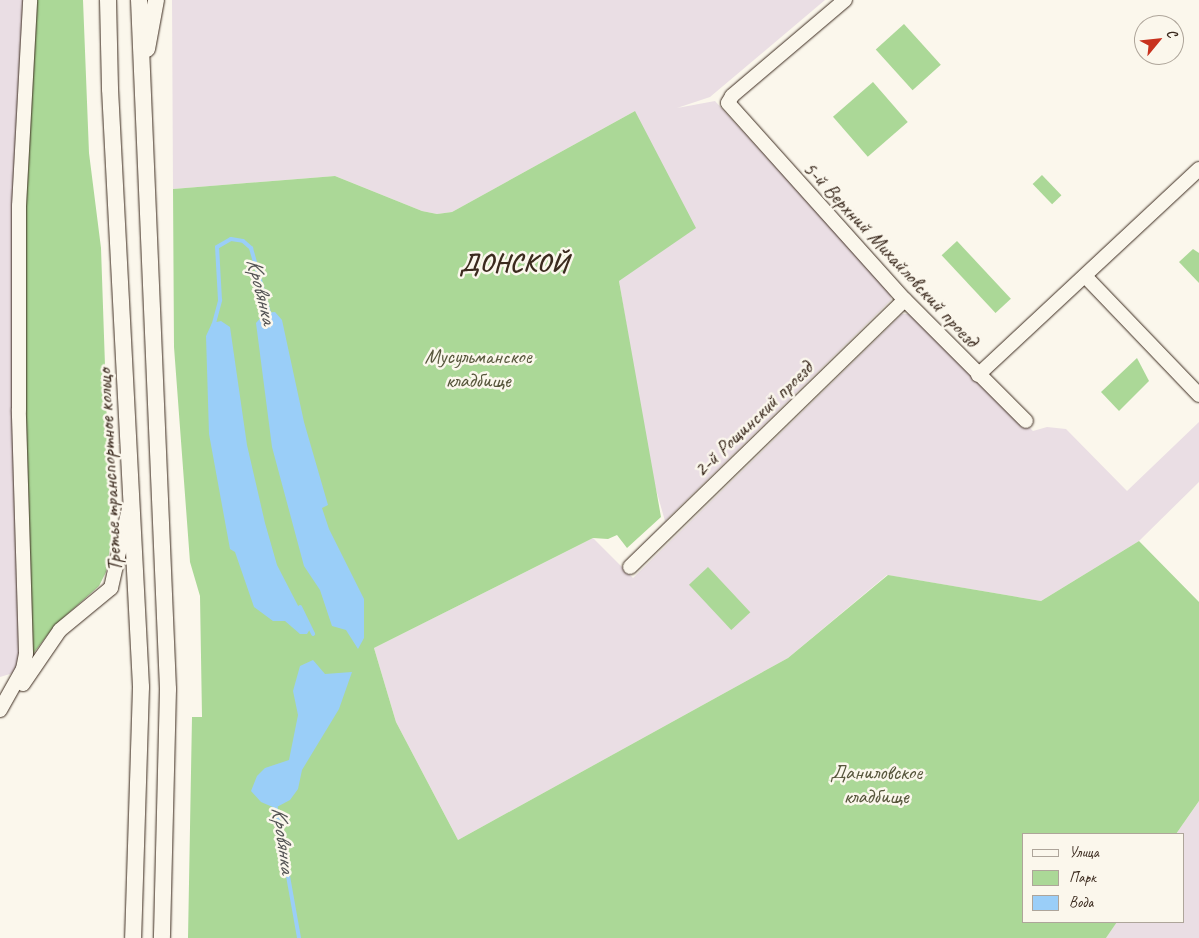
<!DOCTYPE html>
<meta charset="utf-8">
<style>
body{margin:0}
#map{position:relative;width:1199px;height:938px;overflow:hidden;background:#fbf7ec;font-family:Caveat,sans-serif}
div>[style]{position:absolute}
.built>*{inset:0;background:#eadee4}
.green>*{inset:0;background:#abd897;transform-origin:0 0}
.water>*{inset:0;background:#9acef8}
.stream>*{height:4px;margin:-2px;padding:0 2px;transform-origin:2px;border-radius:2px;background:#9acef8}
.roads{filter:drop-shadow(0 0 1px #3b2a1e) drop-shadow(0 0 1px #3b2a1e)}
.minor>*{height:14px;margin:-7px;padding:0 7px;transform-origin:7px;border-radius:7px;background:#fbf7ec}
.major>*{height:16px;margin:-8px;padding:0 8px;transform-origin:8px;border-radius:8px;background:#fbf7ec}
span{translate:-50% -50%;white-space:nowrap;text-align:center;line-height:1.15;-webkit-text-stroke:5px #fbf7ec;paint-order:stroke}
.street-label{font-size:21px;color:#3b2a1e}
.park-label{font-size:21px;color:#57563c}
.water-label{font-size:22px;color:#535354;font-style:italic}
.district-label{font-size:26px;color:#3b2a1e;font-weight:700;letter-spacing:1px}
.legend{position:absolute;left:1022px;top:833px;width:162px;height:90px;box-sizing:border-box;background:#fbf7ec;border:1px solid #aea59a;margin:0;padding:6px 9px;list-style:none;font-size:15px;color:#3b2a1e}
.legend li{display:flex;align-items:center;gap:10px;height:25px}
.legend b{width:25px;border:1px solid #aea59a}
.north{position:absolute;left:1134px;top:15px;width:50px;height:50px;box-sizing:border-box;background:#fbf7ec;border:1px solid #aea59a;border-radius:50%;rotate:62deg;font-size:14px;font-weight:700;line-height:20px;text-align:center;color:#3b2a1e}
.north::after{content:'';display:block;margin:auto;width:18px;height:22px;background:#c8321e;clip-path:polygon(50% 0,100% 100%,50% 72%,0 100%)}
</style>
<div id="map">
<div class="built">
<i style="clip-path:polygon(0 0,26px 0,20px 671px,0 677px)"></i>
<i style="clip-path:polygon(172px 0,825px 0,710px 97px,677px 108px,715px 101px,890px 292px,891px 300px,665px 521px,651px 472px,619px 281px,635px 111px,452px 212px,437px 214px,422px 211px,335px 176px,173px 189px)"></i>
<i style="clip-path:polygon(902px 314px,912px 314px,1033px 431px,1047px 427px,1066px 429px,1127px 491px,1199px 422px,1199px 482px,1139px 541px,1041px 601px,887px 575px,788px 658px,458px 840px,396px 722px,374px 648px,593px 538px,633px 578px)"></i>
<i style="clip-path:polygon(1199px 801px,1199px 938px,1106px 938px,1117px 922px,1183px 922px,1183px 834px,1176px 834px)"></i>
</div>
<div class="green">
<i style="clip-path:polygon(26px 0,83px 0,89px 153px,101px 248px,111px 542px,106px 572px,99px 586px,55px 625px,20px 671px)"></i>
<i style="left:904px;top:24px;width:55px;height:38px;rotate:48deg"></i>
<i style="left:873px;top:82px;width:53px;height:53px;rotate:49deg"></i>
<i style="clip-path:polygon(635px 111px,696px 228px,619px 281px,661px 517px,627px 548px,617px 535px,608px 539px,593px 538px,374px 648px,396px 722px,458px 840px,788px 658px,888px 575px,1041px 601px,1139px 541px,1199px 602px,1199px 801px,1176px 834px,1023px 834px,1023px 922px,1117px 922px,1106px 938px,188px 938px,192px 717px,202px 717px,200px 596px,190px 562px,174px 347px,173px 189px,335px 176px,422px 211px,437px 214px,452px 212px)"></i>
<i style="left:1042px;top:175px;width:28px;height:13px;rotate:46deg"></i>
<i style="left:957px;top:241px;width:79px;height:21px;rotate:47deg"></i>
<i style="clip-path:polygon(1193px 249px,1199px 253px,1199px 283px,1179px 262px)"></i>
<i style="clip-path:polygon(1137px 358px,1149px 381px,1119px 411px,1101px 392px)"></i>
<i style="left:708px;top:567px;width:62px;height:26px;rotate:47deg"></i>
</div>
<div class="water">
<i style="clip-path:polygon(275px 312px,282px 320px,304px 422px,328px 505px,322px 508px,329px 529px,364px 599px,364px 638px,358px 649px,346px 630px,332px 626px,320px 590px,304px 566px,272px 447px,256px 323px,265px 313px)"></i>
<i style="clip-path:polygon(221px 321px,230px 327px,247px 445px,265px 523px,277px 565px,310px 629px,307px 634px,300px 634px,285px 621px,273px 621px,254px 607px,235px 552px,230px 549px,209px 434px,206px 336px,212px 323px)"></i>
<i style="clip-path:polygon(313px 660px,325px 674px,352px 672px,339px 709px,302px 770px,298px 789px,290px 800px,275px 808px,261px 802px,251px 791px,257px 776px,265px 768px,289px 760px,298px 715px,293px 691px,300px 666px)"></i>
</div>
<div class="stream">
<i style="left:213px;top:327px;width:28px;rotate:-75deg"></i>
<i style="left:220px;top:300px;width:53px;rotate:-93.2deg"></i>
<i style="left:217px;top:247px;width:16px;rotate:-30deg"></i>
<i style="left:231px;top:239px;width:12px;rotate:9deg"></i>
<i style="left:243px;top:241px;width:11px;rotate:41deg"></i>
<i style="left:251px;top:248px;width:71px;rotate:74.4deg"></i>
<i style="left:300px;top:607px;width:30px;rotate:64deg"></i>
<i style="left:275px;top:803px;width:137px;rotate:79.9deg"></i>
</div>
<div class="roads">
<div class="minor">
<i style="left:845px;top:0;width:148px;rotate:139.7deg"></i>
<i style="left:732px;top:96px;width:8px;rotate:120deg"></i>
<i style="left:728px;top:103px;width:265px;rotate:48.1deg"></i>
<i style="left:905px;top:300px;width:171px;rotate:45deg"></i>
<i style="left:1085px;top:276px;width:165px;rotate:46.2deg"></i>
<i style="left:978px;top:375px;width:302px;rotate:-43deg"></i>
<i style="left:630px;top:567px;width:383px;rotate:-44.2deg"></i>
<i style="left:23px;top:684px;width:65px;rotate:-55.6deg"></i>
<i style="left:60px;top:630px;width:66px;rotate:-39.5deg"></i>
<i style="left:111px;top:588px;width:82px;rotate:-77.3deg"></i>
<i style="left:0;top:710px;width:47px;rotate:-60.7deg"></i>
<i style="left:23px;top:669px;width:16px;rotate:-79deg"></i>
<i style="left:26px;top:653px;width:243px;rotate:-91.7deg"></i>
<i style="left:19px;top:410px;width:204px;rotate:-90deg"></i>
<i style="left:19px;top:206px;width:206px;rotate:-86.9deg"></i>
</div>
<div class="major">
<i style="left:108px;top:0;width:89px;rotate:88.7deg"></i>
<i style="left:110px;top:89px;width:599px;rotate:87.03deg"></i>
<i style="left:141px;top:687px;width:251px;rotate:91.8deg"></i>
<i style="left:139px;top:0;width:690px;rotate:87.59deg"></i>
<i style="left:168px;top:689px;width:249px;rotate:91.4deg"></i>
<i style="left:147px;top:49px;width:50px;rotate:-79.6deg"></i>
</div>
</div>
<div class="street-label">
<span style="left:891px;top:254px;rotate:47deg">5-й Верхний Михайловский проезд</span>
<span style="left:753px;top:419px;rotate:-44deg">2-й Рощинский проезд</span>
<span style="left:109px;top:470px;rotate:-93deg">Третье транспортное кольцо</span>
</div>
<div class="park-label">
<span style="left:478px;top:368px">Мусульманское<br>кладбище</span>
<span style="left:876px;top:784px">Даниловское<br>кладбище</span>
</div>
<div class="water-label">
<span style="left:261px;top:291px;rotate:76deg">Кровянка</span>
<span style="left:283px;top:840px;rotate:82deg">Кровянка</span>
</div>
<div class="district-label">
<span style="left:514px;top:263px">ДОНСКОЙ</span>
</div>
<ul class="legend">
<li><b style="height:6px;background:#fbf7ec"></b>Улица</li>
<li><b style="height:14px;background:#abd897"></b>Парк</li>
<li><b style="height:14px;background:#9acef8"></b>Вода</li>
</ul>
<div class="north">С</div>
</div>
